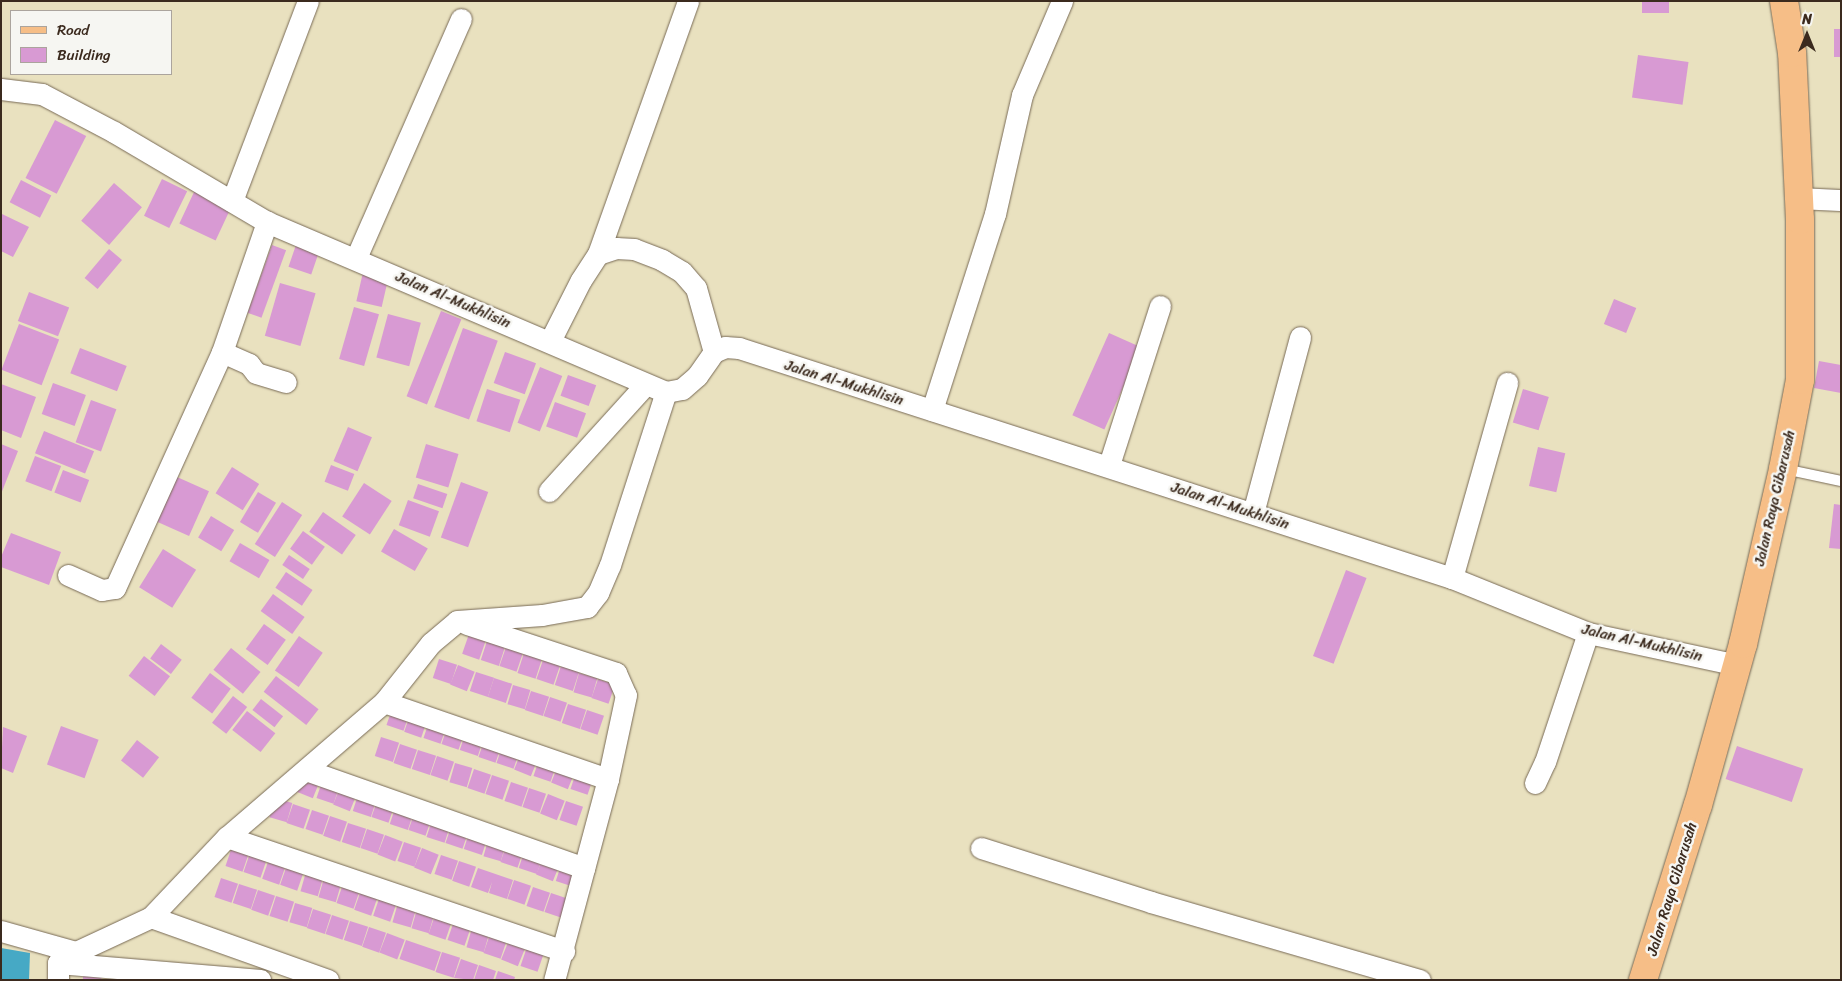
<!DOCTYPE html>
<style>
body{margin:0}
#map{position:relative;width:1842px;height:981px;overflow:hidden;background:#e9e1bf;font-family:Sriracha,sans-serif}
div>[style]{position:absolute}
.water>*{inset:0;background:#46a9c5}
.building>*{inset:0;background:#d89ad3;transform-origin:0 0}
.roads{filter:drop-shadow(0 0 1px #786a56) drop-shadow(0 0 1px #786a56)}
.lane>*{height:10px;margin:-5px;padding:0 5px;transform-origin:5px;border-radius:5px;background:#fff}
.street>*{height:21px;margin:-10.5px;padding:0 10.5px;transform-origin:10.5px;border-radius:10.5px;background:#fff}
.primary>*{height:28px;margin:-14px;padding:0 14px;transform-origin:14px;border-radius:14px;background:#f6be87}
span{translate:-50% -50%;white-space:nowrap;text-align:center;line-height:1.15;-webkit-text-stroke:5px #f6f6f2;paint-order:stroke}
.street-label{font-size:15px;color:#3b2a1e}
.frame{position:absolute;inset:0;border:2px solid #3b2a1e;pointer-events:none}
.legend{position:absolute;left:10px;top:10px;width:162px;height:65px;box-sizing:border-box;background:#f6f6f2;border:1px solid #aba49d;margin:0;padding:6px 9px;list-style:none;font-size:15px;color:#3b2a1e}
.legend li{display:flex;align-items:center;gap:10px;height:25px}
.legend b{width:25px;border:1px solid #aba49d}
.north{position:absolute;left:1782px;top:10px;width:50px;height:50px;-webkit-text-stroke:4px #f6f6f2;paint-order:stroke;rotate:0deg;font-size:14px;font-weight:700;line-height:20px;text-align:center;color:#3b2a1e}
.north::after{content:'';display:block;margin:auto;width:18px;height:22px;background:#3b2a1e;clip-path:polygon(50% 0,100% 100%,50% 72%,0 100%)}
</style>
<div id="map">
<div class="water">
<i style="clip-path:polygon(1px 948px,30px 953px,29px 980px,1px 980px)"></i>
</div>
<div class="building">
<i style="left:1642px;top:1px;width:27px;height:12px"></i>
<i style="left:1834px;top:29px;width:7px;height:28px"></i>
<i style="left:1638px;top:55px;width:51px;height:43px;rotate:8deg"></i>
<i style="left:55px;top:120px;width:35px;height:65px;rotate:27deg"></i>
<i style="left:162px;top:179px;width:28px;height:41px;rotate:26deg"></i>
<i style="left:21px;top:180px;width:34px;height:25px;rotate:27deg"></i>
<i style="left:114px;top:183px;width:37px;height:50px;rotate:41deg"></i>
<i style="left:195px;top:190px;width:40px;height:37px;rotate:25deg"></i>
<i style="clip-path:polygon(2px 214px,29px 227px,13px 257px,1px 251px)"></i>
<i style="left:272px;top:245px;width:15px;height:72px;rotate:20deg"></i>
<i style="left:296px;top:245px;width:24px;height:23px;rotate:19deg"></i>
<i style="left:109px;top:249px;width:17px;height:38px;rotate:40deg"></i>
<i style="left:364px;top:268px;width:26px;height:34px;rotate:13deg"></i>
<i style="left:280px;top:283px;width:37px;height:55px;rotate:16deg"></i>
<i style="left:29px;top:292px;width:43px;height:31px;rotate:21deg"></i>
<i style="left:1614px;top:299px;width:24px;height:27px;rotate:22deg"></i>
<i style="left:354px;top:307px;width:26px;height:54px;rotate:16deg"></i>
<i style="left:441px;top:311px;width:22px;height:92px;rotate:22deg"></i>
<i style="left:388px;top:314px;width:34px;height:45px;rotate:15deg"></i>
<i style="left:19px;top:324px;width:43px;height:49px;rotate:21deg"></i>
<i style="left:463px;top:328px;width:37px;height:84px;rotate:20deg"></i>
<i style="left:1109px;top:333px;width:35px;height:90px;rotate:24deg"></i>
<i style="left:80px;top:348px;width:50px;height:27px;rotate:21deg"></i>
<i style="left:505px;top:352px;width:33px;height:33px;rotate:20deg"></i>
<i style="clip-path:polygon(1819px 361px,1841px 365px,1841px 393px,1814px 388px)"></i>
<i style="left:540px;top:367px;width:24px;height:60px;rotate:22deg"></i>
<i style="left:568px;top:375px;width:30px;height:22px;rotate:20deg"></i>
<i style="left:53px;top:383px;width:35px;height:33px;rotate:20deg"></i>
<i style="clip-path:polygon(1px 384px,36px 397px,21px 438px,1px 430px)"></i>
<i style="left:487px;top:389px;width:35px;height:34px;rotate:18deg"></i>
<i style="left:1523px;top:389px;width:27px;height:35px;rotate:17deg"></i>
<i style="left:91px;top:400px;width:27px;height:45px;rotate:20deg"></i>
<i style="left:555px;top:402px;width:33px;height:26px;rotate:20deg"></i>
<i style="left:348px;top:427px;width:26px;height:37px;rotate:23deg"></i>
<i style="left:44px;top:431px;width:54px;height:24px;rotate:22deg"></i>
<i style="clip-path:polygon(1px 444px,18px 451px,1px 494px)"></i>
<i style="left:426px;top:444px;width:34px;height:35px;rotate:17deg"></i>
<i style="left:1538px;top:447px;width:28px;height:40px;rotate:13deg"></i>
<i style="left:35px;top:456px;width:28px;height:27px;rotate:21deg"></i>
<i style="left:331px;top:465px;width:25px;height:18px;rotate:21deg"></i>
<i style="left:232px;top:467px;width:32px;height:31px;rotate:32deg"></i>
<i style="left:63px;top:470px;width:28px;height:24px;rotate:21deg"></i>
<i style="left:177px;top:477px;width:35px;height:49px;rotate:24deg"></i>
<i style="left:461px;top:482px;width:29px;height:59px;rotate:20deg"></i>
<i style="left:364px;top:483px;width:33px;height:40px;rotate:33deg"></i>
<i style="left:418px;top:484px;width:31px;height:15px;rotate:19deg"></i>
<i style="left:258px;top:492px;width:21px;height:35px;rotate:31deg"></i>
<i style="left:408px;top:500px;width:33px;height:27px;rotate:20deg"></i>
<i style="left:282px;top:502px;width:24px;height:50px;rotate:33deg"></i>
<i style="clip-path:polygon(1834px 504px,1841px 505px,1841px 549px,1829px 548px)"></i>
<i style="left:323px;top:512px;width:40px;height:24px;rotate:35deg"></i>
<i style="left:211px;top:516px;width:27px;height:25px;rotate:31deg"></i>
<i style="left:394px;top:529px;width:39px;height:26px;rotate:30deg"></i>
<i style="left:303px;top:531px;width:27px;height:22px;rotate:36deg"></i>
<i style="clip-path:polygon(11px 533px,61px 552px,49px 585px,1px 567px,1px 557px)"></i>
<i style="left:240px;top:543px;width:34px;height:21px;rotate:30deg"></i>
<i style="left:163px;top:549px;width:39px;height:45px;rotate:32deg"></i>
<i style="left:289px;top:555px;width:25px;height:12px;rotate:34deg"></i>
<i style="left:1346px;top:570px;width:22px;height:92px;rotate:21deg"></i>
<i style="left:286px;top:572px;width:32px;height:19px;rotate:34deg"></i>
<i style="left:273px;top:594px;width:39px;height:21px;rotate:36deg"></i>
<i style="left:264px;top:624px;width:27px;height:31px;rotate:36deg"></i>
<i style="left:469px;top:634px;width:18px;height:21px;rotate:19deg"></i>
<i style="left:299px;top:636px;width:29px;height:42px;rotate:35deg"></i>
<i style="left:487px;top:641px;width:19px;height:20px;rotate:18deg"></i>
<i style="left:161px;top:644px;width:26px;height:18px;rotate:37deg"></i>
<i style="left:506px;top:647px;width:18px;height:20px;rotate:19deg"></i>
<i style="left:231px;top:648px;width:38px;height:28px;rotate:39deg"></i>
<i style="left:524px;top:653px;width:19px;height:21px;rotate:18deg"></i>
<i style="left:144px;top:656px;width:33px;height:25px;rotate:38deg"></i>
<i style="left:439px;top:659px;width:19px;height:20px;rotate:18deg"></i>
<i style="left:543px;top:660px;width:18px;height:20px;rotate:19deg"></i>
<i style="left:458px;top:665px;width:18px;height:21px;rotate:22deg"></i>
<i style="left:561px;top:666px;width:19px;height:20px;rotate:18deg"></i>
<i style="left:476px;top:672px;width:19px;height:20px;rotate:18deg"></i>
<i style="left:210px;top:673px;width:26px;height:31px;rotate:37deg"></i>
<i style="left:579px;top:673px;width:19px;height:20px;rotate:16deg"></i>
<i style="left:276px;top:676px;width:54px;height:20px;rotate:38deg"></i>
<i style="left:494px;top:678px;width:19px;height:20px;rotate:18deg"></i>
<i style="left:598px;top:679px;width:18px;height:20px;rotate:19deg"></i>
<i style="left:513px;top:685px;width:18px;height:20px;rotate:16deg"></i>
<i style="left:531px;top:691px;width:19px;height:20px;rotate:18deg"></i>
<i style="left:233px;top:696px;width:18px;height:34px;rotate:38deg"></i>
<i style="left:550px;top:697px;width:18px;height:20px;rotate:19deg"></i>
<i style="left:261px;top:699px;width:28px;height:14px;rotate:38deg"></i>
<i style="left:568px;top:704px;width:19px;height:20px;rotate:18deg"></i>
<i style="left:393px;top:706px;width:18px;height:20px;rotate:19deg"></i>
<i style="left:587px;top:710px;width:18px;height:20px;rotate:19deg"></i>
<i style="left:247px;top:711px;width:36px;height:24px;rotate:38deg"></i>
<i style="left:411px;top:712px;width:18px;height:21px;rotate:19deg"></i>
<i style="left:430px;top:719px;width:18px;height:20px;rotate:19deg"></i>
<i style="left:448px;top:725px;width:18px;height:20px;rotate:19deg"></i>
<i style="left:61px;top:726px;width:40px;height:41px;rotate:20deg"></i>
<i style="clip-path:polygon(3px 727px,27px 736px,13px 773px,1px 768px)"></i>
<i style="left:466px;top:731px;width:19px;height:20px;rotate:18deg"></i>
<i style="left:381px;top:737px;width:19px;height:20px;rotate:18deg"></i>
<i style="left:485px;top:738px;width:18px;height:20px;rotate:19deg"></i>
<i style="left:137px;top:740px;width:28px;height:26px;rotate:38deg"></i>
<i style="left:400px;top:744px;width:18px;height:20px;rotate:19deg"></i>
<i style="left:503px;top:744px;width:18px;height:20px;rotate:19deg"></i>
<i style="left:1737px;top:746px;width:70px;height:35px;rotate:19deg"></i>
<i style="left:418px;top:750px;width:19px;height:20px;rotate:18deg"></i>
<i style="left:522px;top:750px;width:18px;height:21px;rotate:22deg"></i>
<i style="left:437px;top:756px;width:18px;height:20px;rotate:19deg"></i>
<i style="left:540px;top:757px;width:18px;height:20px;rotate:19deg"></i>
<i style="left:455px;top:763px;width:18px;height:20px;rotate:16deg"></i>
<i style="left:559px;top:763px;width:18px;height:21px;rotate:22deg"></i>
<i style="left:474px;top:769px;width:18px;height:20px;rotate:19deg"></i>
<i style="left:577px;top:770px;width:18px;height:20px;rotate:19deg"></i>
<i style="left:304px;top:772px;width:18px;height:21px;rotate:22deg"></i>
<i style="left:492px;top:775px;width:18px;height:20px;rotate:19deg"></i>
<i style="left:323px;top:779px;width:18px;height:20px;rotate:19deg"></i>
<i style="left:511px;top:782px;width:18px;height:20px;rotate:19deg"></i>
<i style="left:341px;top:785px;width:18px;height:21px;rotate:22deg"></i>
<i style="left:529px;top:788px;width:18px;height:20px;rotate:19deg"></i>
<i style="left:359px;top:792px;width:19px;height:20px;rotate:18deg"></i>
<i style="left:548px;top:794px;width:18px;height:21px;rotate:22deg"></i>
<i style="left:275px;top:798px;width:18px;height:20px;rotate:16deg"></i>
<i style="left:378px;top:798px;width:18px;height:20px;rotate:19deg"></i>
<i style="left:566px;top:801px;width:18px;height:20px;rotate:19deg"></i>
<i style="left:293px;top:804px;width:18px;height:20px;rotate:19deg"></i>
<i style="left:396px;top:805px;width:19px;height:20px;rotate:18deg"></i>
<i style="left:312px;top:810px;width:18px;height:20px;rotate:19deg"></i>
<i style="left:415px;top:811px;width:18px;height:20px;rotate:19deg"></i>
<i style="left:330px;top:816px;width:18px;height:21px;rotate:19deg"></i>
<i style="left:433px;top:817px;width:19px;height:21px;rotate:18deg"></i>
<i style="left:348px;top:823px;width:19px;height:20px;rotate:18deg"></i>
<i style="left:452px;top:824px;width:18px;height:20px;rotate:19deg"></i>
<i style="left:367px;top:829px;width:18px;height:20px;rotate:19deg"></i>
<i style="left:470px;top:830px;width:19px;height:20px;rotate:18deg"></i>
<i style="left:385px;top:835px;width:19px;height:21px;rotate:21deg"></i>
<i style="left:489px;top:837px;width:18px;height:20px;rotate:16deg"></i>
<i style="left:404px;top:842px;width:18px;height:20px;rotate:19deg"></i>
<i style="left:507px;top:843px;width:18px;height:20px;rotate:19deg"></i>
<i style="left:232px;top:847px;width:18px;height:20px;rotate:19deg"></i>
<i style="left:422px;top:848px;width:18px;height:21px;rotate:22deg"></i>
<i style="left:525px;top:849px;width:19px;height:20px;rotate:18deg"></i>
<i style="left:250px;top:853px;width:18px;height:20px;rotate:19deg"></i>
<i style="left:441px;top:855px;width:18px;height:20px;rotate:19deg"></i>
<i style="left:544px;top:855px;width:18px;height:21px;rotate:22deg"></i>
<i style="left:269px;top:859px;width:18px;height:21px;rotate:19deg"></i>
<i style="left:459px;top:861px;width:18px;height:21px;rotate:19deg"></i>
<i style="left:562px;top:862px;width:19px;height:20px;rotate:18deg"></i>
<i style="left:287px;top:865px;width:18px;height:21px;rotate:19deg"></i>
<i style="clip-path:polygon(478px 868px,513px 880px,507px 899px,489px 893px,492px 882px,488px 893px,471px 887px)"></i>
<i style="left:306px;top:872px;width:18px;height:20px;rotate:16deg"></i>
<i style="left:221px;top:878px;width:18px;height:20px;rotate:19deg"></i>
<i style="left:324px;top:878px;width:18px;height:20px;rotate:16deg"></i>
<i style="left:514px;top:880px;width:18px;height:20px;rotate:19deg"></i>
<i style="left:239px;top:884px;width:19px;height:20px;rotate:18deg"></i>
<i style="left:343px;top:884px;width:18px;height:20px;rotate:19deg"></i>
<i style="left:533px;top:887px;width:18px;height:20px;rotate:19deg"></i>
<i style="left:258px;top:890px;width:18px;height:21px;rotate:19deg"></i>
<i style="left:361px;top:890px;width:18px;height:21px;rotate:19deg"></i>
<i style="left:551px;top:893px;width:18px;height:20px;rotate:19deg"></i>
<i style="left:276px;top:896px;width:19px;height:21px;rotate:18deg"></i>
<i style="left:380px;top:896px;width:18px;height:21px;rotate:19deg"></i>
<i style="left:295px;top:903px;width:18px;height:20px;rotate:16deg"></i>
<i style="left:398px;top:903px;width:19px;height:20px;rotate:16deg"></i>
<i style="left:313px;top:909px;width:19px;height:20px;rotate:18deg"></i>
<i style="left:417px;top:909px;width:18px;height:20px;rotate:16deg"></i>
<i style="left:332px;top:915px;width:18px;height:20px;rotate:19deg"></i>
<i style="left:435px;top:915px;width:18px;height:20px;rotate:19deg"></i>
<i style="left:350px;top:921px;width:19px;height:20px;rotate:18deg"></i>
<i style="left:454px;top:921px;width:18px;height:20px;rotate:19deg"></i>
<i style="left:369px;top:927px;width:18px;height:21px;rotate:19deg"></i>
<i style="left:472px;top:928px;width:18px;height:20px;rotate:16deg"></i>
<i style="left:387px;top:933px;width:19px;height:21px;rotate:21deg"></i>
<i style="left:490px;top:934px;width:18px;height:20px;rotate:19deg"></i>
<i style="left:406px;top:940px;width:37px;height:20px;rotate:19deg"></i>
<i style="left:509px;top:940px;width:18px;height:21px;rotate:22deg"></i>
<i style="left:527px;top:947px;width:18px;height:20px;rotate:19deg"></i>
<i style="left:442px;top:952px;width:19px;height:21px;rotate:18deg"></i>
<i style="clip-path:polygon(461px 959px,478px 965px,473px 980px,454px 978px)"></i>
<i style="clip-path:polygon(479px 965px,496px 971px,493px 980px,474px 980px)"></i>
<i style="clip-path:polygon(498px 971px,515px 977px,514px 980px,495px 980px)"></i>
<i style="clip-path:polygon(83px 973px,102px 975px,101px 980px,83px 980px)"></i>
</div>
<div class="roads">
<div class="lane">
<i style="left:1784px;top:469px;width:58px;rotate:11.9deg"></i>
</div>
<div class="street">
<i style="left:1px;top:89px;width:41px;rotate:7deg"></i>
<i style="left:42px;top:94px;width:81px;rotate:27.8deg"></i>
<i style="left:114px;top:132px;width:178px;rotate:30.5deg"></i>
<i style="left:267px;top:222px;width:434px;rotate:23.1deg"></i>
<i style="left:666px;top:392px;width:16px;rotate:-11deg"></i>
<i style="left:682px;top:389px;width:20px;rotate:-41deg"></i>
<i style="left:697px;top:376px;width:29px;rotate:-55deg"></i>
<i style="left:714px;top:352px;width:12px;rotate:-24deg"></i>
<i style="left:725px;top:347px;width:14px;rotate:4deg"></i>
<i style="left:739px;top:348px;width:749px;rotate:17.88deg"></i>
<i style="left:1452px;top:578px;width:147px;rotate:22deg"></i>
<i style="left:1588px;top:633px;width:152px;rotate:12.1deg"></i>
<i style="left:1798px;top:198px;width:43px;rotate:2.7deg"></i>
<i style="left:232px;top:201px;width:214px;rotate:-69.2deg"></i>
<i style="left:598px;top:254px;width:269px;rotate:-70.4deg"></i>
<i style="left:356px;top:258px;width:261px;rotate:-66.3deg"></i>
<i style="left:550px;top:341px;width:68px;rotate:-63.1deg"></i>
<i style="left:581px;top:280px;width:31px;rotate:-57deg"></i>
<i style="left:598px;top:254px;width:19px;rotate:-18deg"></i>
<i style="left:616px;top:248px;width:18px;rotate:3deg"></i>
<i style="left:634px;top:249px;width:30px;rotate:21deg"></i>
<i style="left:662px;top:260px;width:23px;rotate:31deg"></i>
<i style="left:682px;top:272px;width:21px;rotate:49deg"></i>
<i style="left:696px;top:288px;width:66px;rotate:74.3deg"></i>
<i style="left:222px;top:352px;width:30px;rotate:24deg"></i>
<i style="left:249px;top:364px;width:11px;rotate:52deg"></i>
<i style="left:256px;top:373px;width:31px;rotate:17deg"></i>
<i style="left:932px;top:410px;width:206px;rotate:-72.2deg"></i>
<i style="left:995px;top:214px;width:122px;rotate:-77.2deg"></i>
<i style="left:1022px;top:95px;width:102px;rotate:-66.9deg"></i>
<i style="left:1109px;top:465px;width:167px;rotate:-72.2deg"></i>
<i style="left:549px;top:491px;width:143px;rotate:-47.8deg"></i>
<i style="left:1253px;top:513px;width:182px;rotate:-75deg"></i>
<i style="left:68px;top:575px;width:37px;rotate:24deg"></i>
<i style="left:102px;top:590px;width:13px;rotate:-9deg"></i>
<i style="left:115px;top:588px;width:259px;rotate:-65.6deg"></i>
<i style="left:222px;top:352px;width:138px;rotate:-70.9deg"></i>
<i style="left:1452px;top:578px;width:203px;rotate:-74.2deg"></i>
<i style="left:467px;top:624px;width:157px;rotate:18.2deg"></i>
<i style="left:616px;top:673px;width:24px;rotate:66deg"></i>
<i style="left:626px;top:695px;width:86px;rotate:102.1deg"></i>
<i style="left:608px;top:779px;width:208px;rotate:105deg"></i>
<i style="left:384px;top:702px;width:237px;rotate:19deg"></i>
<i style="left:306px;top:770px;width:295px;rotate:19.4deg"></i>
<i style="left:1535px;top:783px;width:23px;rotate:-65deg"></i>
<i style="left:1545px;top:762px;width:136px;rotate:-71.6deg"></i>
<i style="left:227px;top:837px;width:356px;rotate:18.7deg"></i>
<i style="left:981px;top:848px;width:178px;rotate:17.6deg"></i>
<i style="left:1151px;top:902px;width:280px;rotate:16.2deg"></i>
<i style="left:151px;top:917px;width:188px;rotate:19.6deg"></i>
<i style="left:1px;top:931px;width:77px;rotate:15.8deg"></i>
<i style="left:58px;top:963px;width:203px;rotate:4.8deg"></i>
<i style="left:58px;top:980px;width:17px;rotate:-90deg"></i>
<i style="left:58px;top:963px;width:5px;rotate:-53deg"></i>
<i style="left:61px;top:959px;width:99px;rotate:-25deg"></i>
<i style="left:151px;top:917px;width:110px;rotate:-46.5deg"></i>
<i style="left:227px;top:837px;width:207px;rotate:-40.7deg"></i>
<i style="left:384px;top:702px;width:75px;rotate:-51.5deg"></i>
<i style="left:431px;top:643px;width:34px;rotate:-40deg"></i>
<i style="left:457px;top:621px;width:85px;rotate:-4deg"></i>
<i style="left:542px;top:615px;width:46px;rotate:-10.1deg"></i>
<i style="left:587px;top:607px;width:18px;rotate:-52deg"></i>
<i style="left:598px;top:593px;width:30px;rotate:-67deg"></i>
<i style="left:610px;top:565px;width:182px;rotate:-72.1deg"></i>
</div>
<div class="primary">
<i style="left:1643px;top:980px;width:183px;rotate:-72.6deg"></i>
<i style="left:1698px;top:805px;width:167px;rotate:-74.4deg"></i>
<i style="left:1743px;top:644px;width:180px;rotate:-77.1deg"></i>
<i style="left:1783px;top:469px;width:91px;rotate:-79.2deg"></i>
<i style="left:1800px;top:380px;width:160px;rotate:-90deg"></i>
<i style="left:1800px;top:220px;width:167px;rotate:-92.7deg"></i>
<i style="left:1792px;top:53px;width:53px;rotate:-98.7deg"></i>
</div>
</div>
<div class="street-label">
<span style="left:453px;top:300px;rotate:23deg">Jalan Al-Mukhlisin</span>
<span style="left:844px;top:383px;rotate:17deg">Jalan Al-Mukhlisin</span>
<span style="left:1775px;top:498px;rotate:-77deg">Jalan Raya Cibarusah</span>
<span style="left:1230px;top:506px;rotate:18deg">Jalan Al-Mukhlisin</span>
<span style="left:1642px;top:643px;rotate:13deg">Jalan Al-Mukhlisin</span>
<span style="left:1672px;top:889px;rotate:-73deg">Jalan Raya Cibarusah</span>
</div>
<div class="frame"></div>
<ul class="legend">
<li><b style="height:6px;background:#f6be87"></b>Road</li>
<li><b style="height:14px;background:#d89ad3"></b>Building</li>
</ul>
<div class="north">N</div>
</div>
